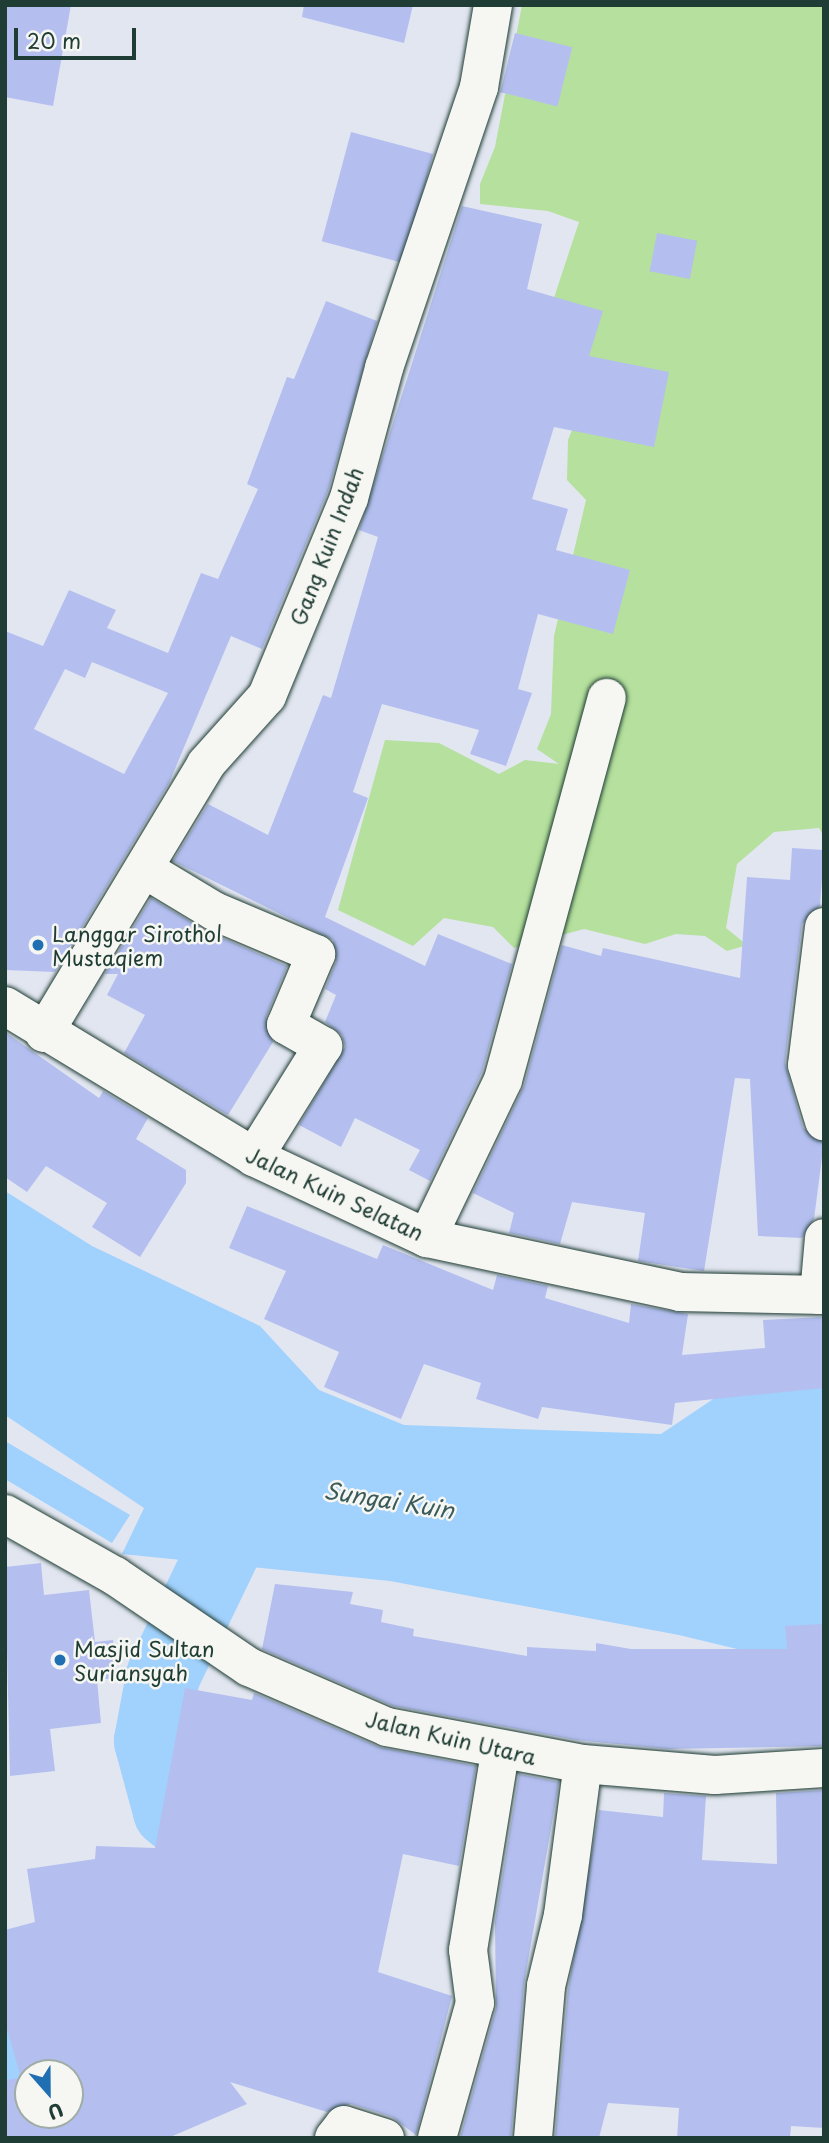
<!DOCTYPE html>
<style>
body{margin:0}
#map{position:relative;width:829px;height:2143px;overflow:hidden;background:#e2e6f1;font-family:"Playpen Sans",sans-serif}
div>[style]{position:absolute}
.green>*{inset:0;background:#b5e09d}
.water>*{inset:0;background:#a1d1fd}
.river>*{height:74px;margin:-37px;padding:0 37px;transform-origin:37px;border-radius:37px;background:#a1d1fd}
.building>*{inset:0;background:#b4bff0;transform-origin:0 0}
.roads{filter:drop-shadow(0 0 2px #1f3d34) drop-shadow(0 0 2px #1f3d34)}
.minor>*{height:38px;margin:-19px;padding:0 19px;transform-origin:19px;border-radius:19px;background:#f6f6f2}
.tertiary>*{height:38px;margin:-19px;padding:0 19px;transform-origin:19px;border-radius:19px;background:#f6f6f2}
.dots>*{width:19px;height:19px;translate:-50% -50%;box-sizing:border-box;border:4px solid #f6f6f2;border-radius:50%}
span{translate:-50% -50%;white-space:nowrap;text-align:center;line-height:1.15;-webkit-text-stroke:5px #f6f6f2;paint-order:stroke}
.street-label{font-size:21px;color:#1f3d34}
.poi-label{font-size:21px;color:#1f3d34}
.left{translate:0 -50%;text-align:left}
.water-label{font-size:23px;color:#395b5c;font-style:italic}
.frame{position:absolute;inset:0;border:7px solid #1f3d34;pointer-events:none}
.north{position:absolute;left:14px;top:2059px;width:70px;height:70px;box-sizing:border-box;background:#f6f6f2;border:2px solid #a0aca6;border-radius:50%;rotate:159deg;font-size:19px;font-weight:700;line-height:28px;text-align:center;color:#1f3d34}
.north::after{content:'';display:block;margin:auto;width:24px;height:32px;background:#1f6fb2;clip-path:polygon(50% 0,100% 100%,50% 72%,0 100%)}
.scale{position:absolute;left:14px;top:28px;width:122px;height:32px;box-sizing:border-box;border:4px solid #1f3d34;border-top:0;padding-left:9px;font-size:21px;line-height:24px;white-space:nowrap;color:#1f3d34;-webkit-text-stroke:5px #f6f6f2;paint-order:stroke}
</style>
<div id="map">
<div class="green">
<i style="clip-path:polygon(522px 5px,824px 5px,824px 837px,819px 828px,774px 832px,737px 864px,726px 928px,747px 945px,727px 951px,705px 936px,676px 934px,645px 944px,584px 929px,514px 948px,493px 927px,444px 918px,413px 946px,338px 910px,385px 740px,439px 743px,499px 774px,525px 760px,559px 764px,537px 749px,551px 714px,554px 636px,586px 500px,567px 480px,568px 440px,600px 361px,560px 348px,547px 319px,579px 222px,548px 211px,480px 204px,480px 184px,495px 147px)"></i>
</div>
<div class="water">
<i style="clip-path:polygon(5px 1191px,92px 1246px,260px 1326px,319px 1390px,404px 1425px,661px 1434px,767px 1363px,824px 1350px,824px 1670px,679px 1635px,390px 1581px,122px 1554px,144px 1508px,5px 1415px)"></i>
<i style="clip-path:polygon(5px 1441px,130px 1515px,112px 1543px,5px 1479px)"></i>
</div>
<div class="river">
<i style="left:230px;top:1870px;width:17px;rotate:-115deg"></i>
<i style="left:223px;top:1855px;width:69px;rotate:-140.3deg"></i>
<i style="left:170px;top:1811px;width:73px;rotate:-105.2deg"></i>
<i style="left:151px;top:1741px;width:66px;rotate:-79.5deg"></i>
<i style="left:163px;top:1676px;width:219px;rotate:-64.3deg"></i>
<i style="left:5px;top:2055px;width:110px;rotate:5.2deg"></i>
</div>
<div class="building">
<i style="clip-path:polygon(5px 5px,71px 5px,53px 106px,5px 97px)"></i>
<i style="clip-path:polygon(304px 5px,413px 5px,404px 43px,302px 17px)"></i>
<i style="left:515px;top:33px;width:59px;height:61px;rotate:14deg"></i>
<i style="left:351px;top:132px;width:85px;height:113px;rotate:15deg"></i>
<i style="clip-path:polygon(462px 206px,542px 224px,527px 289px,603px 311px,589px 356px,669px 372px,654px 447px,554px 427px,532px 499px,568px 509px,556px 550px,630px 570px,613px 634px,538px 614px,518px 689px,532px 693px,506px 766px,470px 754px,479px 730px,382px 704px,353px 792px,368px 798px,325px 917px,425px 966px,438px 934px,512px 964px,482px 1072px,430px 1181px,409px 1170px,420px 1150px,355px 1118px,341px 1147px,299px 1125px,345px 1047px,342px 1035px,325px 1022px,336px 995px,325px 989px,336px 962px,333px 940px,173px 861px,208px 804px,268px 835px,323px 695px,331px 698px,378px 537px,359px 530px)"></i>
<i style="left:657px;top:233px;width:41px;height:39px;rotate:11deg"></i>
<i style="clip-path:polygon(evenodd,326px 301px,377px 321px,328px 491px,262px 649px,231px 636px,169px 783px,55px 972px,5px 970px,5px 631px,43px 646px,69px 590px,116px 610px,107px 628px,168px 653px,201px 573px,218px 579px,258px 489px,247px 484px,287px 377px,294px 379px,326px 301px,92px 662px,168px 693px,124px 774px,34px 729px,65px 669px,85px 678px,92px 662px)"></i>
<i style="clip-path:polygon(792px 848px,824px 850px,820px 906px,802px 924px,785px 1062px,803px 1128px,824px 1142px,814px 1219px,802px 1238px,758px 1236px,750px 1079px,735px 1078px,704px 1271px,638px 1261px,645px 1213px,572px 1202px,560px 1244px,509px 1233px,514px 1213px,473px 1193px,524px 1086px,562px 945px,601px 956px,603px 948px,740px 978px,747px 877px,790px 880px)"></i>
<i style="clip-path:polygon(151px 898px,206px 931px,287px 966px,266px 1017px,273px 1042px,228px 1115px,124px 1053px,145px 1015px,107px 995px,118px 974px,105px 974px)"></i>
<i style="clip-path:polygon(5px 1032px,99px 1098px,103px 1091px,148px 1118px,136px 1139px,186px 1170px,186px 1183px,140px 1257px,92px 1227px,107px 1203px,46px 1166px,27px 1192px,5px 1177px)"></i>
<i style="clip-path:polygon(247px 1206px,377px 1259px,383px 1245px,493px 1290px,497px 1275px,548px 1286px,545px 1298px,629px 1323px,631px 1304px,688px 1314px,682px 1355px,765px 1348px,763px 1320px,824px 1317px,824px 1388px,675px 1403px,672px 1425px,542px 1407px,538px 1419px,476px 1399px,481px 1383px,424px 1364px,401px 1419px,324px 1387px,339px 1352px,264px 1319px,286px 1271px,229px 1248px)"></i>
<i style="clip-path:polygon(41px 1563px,44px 1595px,89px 1590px,95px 1642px,113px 1640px,117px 1678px,97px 1680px,101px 1723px,50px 1729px,55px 1771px,10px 1776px,5px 1567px)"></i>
<i style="clip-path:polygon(275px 1584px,353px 1592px,350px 1604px,383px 1610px,381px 1622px,414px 1629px,413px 1636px,527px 1656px,527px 1647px,596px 1651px,596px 1643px,631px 1649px,787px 1649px,785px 1626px,824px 1624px,824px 1746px,667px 1749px,576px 1740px,393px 1706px,262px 1649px)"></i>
<i style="clip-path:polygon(evenodd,185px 1688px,252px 1700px,254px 1693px,379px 1747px,476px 1766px,459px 1866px,403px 1854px,378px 1972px,452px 1996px,416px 2135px,392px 2117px,351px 2104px,327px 2112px,230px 2082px,247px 2104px,168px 2138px,5px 2138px,5px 2080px,21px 2078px,5px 2022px,5px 1930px,35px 1922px,27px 1869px,95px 1859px,96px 1846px,155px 1848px,185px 1688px,28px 2073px,70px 2073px,70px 2115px,28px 2115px,28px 2073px)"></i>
<i style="clip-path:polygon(519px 1774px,559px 1782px,524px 1984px,511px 2138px,460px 2138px,496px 2008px,495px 1922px)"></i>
<i style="clip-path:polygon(824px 1790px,824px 2128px,791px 2126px,790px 2138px,677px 2138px,679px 2108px,608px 2103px,599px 2138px,555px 2138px,568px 1990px,599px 1810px,663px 1817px,664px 1793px,706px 1796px,702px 1860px,777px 1864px,776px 1793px)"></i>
</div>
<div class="roads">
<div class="minor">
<i style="left:146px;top:870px;width:79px;rotate:31.1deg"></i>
<i style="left:214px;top:911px;width:111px;rotate:22.9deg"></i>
<i style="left:316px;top:954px;width:77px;rotate:112.9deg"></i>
<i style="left:286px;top:1025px;width:43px;rotate:29.6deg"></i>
<i style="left:323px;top:1046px;width:131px;rotate:121.9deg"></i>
<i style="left:824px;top:927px;width:139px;rotate:97deg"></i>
<i style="left:807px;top:1065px;width:59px;rotate:73.1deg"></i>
<i style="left:5px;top:1006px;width:291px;rotate:31.2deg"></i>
<i style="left:254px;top:1157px;width:191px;rotate:25.1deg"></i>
<i style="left:427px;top:1238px;width:259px;rotate:12deg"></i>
<i style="left:680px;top:1292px;width:144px;rotate:1.2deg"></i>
<i style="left:44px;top:1033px;width:314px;rotate:-58.9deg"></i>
<i style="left:206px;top:764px;width:91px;rotate:-48.1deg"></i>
<i style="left:267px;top:696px;width:214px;rotate:-67.5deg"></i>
<i style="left:349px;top:498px;width:135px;rotate:-74.9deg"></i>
<i style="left:384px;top:368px;width:297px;rotate:-71.3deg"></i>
<i style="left:479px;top:87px;width:83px;rotate:-80.3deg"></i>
<i style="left:427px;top:1238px;width:175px;rotate:-64.3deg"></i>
<i style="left:503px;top:1080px;width:396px;rotate:-74.8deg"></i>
<i style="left:819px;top:1295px;width:57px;rotate:-85deg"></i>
<i style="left:334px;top:2138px;width:16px;rotate:-52deg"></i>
<i style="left:344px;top:2125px;width:43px;rotate:17.6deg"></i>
<i style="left:437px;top:2138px;width:140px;rotate:-74.3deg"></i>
<i style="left:475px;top:2003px;width:53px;rotate:-97.5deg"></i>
<i style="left:468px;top:1950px;width:201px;rotate:-80.8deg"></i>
<i style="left:533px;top:2138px;width:153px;rotate:-85.1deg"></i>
<i style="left:546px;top:1986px;width:73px;rotate:-76.5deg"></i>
<i style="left:563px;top:1915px;width:152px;rotate:-82.5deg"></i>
</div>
<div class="tertiary">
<i style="left:5px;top:1514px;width:126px;rotate:29.4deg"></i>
<i style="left:115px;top:1576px;width:162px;rotate:34.2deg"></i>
<i style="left:249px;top:1667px;width:150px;rotate:23.5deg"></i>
<i style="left:387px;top:1727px;width:199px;rotate:10.7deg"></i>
<i style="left:583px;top:1764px;width:132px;rotate:4.8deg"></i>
<i style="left:715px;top:1775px;width:109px;rotate:-3.7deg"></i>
</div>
</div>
<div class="dots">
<i style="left:38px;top:945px;background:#1f6fb2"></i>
<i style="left:60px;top:1660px;background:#1f6fb2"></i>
</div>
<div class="street-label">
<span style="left:326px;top:546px;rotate:-69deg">Gang Kuin Indah</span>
<span style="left:335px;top:1193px;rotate:25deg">Jalan Kuin Selatan</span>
<span style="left:451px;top:1737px;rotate:13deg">Jalan Kuin Utara</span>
</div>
<div class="poi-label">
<span class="left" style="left:52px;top:945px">Langgar Sirothol<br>Mustaqiem</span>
<span class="left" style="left:74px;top:1660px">Masjid Sultan<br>Suriansyah</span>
</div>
<div class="water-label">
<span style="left:389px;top:1500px;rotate:9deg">Sungai Kuin</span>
</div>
<div class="frame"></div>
<div class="north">U</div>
<div class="scale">20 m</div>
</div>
